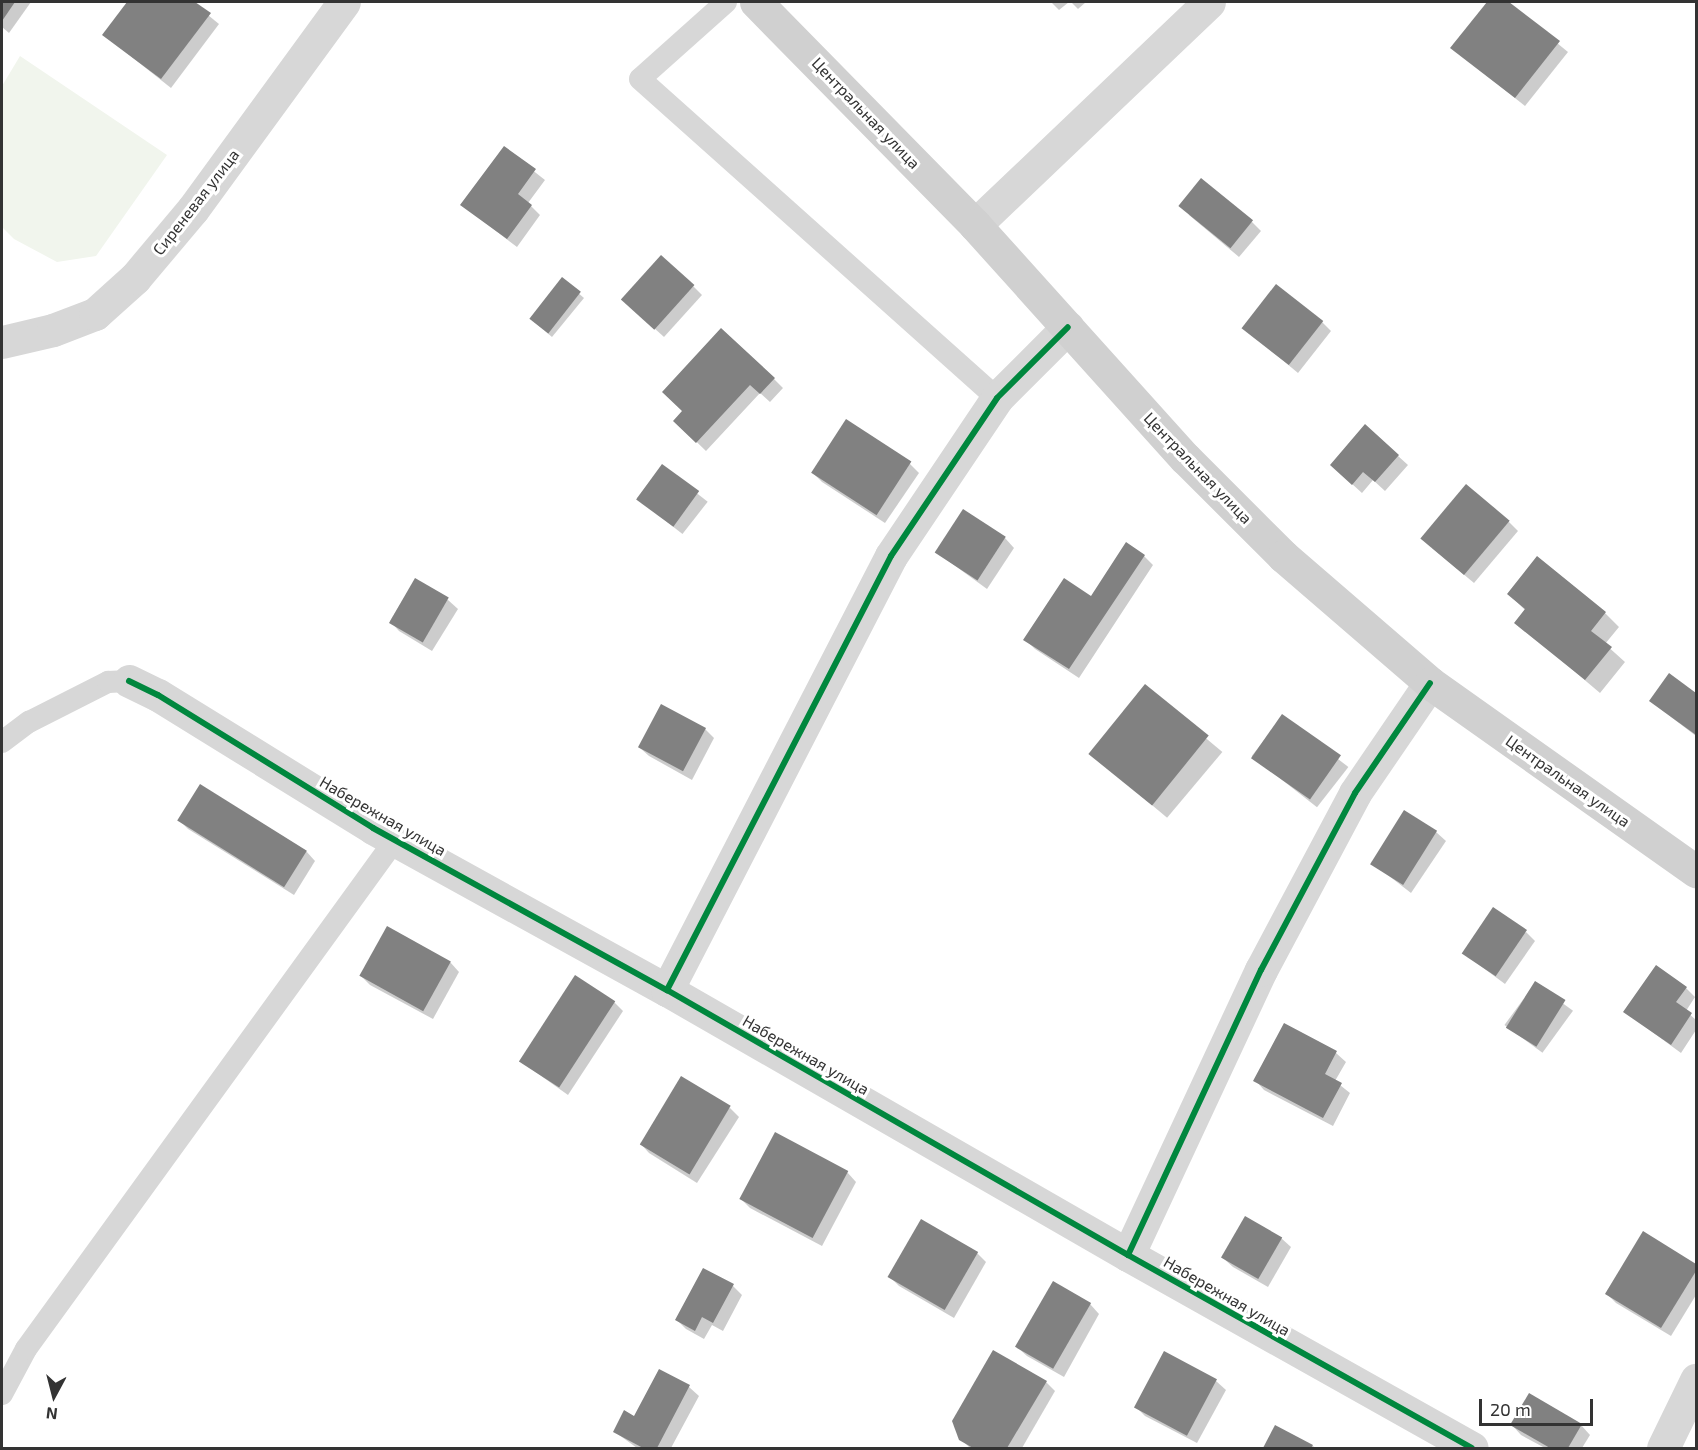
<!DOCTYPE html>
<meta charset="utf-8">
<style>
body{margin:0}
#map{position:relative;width:1698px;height:1450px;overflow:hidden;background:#fff;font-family:"Exo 2",sans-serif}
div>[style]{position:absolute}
.green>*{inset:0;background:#f1f5ed}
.shadow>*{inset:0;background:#0003;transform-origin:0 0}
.building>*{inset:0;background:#818181;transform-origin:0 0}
.lane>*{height:22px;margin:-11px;padding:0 11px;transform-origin:11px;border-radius:11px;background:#d7d7d7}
.street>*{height:33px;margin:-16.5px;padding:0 16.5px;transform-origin:16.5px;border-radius:16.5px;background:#d7d7d7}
.secondary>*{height:33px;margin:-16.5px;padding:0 16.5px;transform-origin:16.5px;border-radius:16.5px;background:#d0d0d0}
.cycleway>*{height:6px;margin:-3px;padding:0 3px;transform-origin:3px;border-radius:3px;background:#00873e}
span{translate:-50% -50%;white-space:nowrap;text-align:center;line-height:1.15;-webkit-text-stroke:6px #fff;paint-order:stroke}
.street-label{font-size:16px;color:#333}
.frame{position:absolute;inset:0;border:3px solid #333;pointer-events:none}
.north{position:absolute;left:24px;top:1366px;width:60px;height:60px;-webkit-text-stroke:4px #fff;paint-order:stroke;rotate:187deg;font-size:16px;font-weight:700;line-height:24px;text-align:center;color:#333}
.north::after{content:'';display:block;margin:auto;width:21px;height:27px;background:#333;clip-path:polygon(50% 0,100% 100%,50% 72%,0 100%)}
.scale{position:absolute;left:1479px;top:1399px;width:114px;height:27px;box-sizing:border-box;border:3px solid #333;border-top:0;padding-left:8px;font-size:18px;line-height:21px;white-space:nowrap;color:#333;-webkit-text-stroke:4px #fff;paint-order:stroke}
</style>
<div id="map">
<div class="green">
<i style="clip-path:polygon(20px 56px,167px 155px,96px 256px,57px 262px,14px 239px,2px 227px,2px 86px)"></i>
</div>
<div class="shadow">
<i style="clip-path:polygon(2px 2px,31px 2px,9px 33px,2px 27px)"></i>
<i style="clip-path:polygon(129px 2px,192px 2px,219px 24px,171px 88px,104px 35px)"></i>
<i style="clip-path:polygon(1051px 2px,1069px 2px,1059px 10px)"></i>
<i style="clip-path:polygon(1071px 2px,1086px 2px,1078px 9px)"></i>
<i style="clip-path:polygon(1489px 2px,1507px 2px,1568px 52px,1525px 106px,1452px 48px)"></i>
<i style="clip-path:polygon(504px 148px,545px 180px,528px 203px,540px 215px,517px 247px,462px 205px)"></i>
<i style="clip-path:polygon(1189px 215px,1252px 222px,1261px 231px,1239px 257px)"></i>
<i style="clip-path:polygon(562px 279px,584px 298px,552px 337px,534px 322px)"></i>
<i style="clip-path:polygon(693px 286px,702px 295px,664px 337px,632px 308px)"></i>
<i style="clip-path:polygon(1322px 322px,1331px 331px,1298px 373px,1244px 328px)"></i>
<i style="clip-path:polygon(774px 379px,783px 388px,770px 402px,760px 393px,706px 451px,675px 421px,684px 412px,664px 392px)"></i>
<i style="clip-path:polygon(1366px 427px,1408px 465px,1385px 491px,1373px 480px,1362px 493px,1341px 474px)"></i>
<i style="clip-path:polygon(910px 464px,919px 473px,885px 523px,822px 482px,813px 473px)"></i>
<i style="left:662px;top:466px;width:58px;height:41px;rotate:38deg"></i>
<i style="clip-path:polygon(1509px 522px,1518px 531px,1474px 583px,1432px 548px)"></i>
<i style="clip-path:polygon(1005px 538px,1014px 548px,987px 589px,936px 552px)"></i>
<i style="clip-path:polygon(1144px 556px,1153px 565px,1079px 678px,1035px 649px,1025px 639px,1091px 598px)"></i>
<i style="clip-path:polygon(415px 580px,448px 600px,458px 609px,432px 651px,399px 631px,390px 621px)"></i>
<i style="clip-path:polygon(1509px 594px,1605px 613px,1619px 627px,1605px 644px,1625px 662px,1600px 693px,1516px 622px,1526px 611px)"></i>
<i style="clip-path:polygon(1669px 675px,1696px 695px,1696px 736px,1650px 701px)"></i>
<i style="left:1145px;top:687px;width:101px;height:86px;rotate:40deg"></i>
<i style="left:1283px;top:716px;width:83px;height:51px;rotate:38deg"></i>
<i style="clip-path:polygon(705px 729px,714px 738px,692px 780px,649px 756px,639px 747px)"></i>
<i style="clip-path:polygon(201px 786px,306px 851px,315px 861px,294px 895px,188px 829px,179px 820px)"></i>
<i style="clip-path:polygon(1436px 832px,1446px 841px,1411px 893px,1371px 862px)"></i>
<i style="clip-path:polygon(1526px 932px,1535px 941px,1505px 984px,1463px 953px)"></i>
<i style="clip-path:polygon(450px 962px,459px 972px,433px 1019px,370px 985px,361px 976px)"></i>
<i style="left:1535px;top:983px;width:47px;height:52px;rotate:36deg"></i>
<i style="clip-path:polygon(1686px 988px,1695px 997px,1686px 1011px,1696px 1020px,1696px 1030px,1681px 1053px,1625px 1012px)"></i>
<i style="clip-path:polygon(614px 1002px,623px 1011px,568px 1095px,520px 1061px)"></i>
<i style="clip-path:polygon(1284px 1025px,1336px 1053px,1346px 1062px,1335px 1081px,1350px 1093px,1333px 1126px,1264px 1090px,1255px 1080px)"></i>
<i style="clip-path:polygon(730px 1108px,739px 1117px,697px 1183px,649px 1153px,640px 1143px)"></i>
<i style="clip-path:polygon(847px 1172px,856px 1182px,822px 1246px,750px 1208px,741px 1199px)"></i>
<i style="clip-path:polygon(1643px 1233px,1696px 1266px,1696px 1295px,1671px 1336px,1616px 1303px,1606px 1293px)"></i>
<i style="clip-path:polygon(1281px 1238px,1291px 1247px,1268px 1287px,1233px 1267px,1223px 1258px)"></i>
<i style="clip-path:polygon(977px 1253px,986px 1262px,954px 1318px,899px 1286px,890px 1277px)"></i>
<i style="clip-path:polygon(733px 1286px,742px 1295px,723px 1331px,712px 1325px,704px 1339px,686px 1329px,677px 1320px)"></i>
<i style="clip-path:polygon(1090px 1304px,1099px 1314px,1064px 1377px,1027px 1356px,1017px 1347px)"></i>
<i style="clip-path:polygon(1165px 1353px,1216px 1381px,1226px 1390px,1197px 1443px,1145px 1416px,1136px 1407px)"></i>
<i style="clip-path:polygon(660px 1371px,689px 1387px,699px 1396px,671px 1448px,637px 1448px,615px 1432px,635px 1418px)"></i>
<i style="clip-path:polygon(1046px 1382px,1055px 1391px,1022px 1448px,970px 1448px,961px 1439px)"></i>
<i style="clip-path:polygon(1512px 1425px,1581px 1425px,1590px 1435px,1582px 1448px,1545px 1448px,1521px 1435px)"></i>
<i style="clip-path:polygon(1276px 1427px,1313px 1446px,1315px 1448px,1264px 1448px)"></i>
</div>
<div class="building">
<i style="clip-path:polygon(2px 2px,15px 2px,2px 21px)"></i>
<i style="clip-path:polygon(127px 2px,195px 2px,211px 13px,161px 79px,102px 35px)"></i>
<i style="clip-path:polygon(1487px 2px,1509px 2px,1560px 41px,1515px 98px,1450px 48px)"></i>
<i style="clip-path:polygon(504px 146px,536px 169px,518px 194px,532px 205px,507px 239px,460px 205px)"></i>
<i style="left:1201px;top:178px;width:67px;height:36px;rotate:39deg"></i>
<i style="left:661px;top:255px;width:45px;height:60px;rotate:42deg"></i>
<i style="left:562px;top:277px;width:24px;height:53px;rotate:38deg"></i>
<i style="left:1276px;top:284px;width:60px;height:56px;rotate:38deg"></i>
<i style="clip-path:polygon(721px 328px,775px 378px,760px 394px,750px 385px,696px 443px,673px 421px,682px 411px,662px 392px)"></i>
<i style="left:846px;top:419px;width:78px;height:64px;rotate:33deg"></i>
<i style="clip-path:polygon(1365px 424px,1399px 455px,1375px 482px,1363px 472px,1352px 485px,1330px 465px)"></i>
<i style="left:662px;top:464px;width:46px;height:44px;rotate:36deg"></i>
<i style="left:1466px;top:484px;width:57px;height:71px;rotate:40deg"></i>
<i style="left:963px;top:509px;width:51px;height:52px;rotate:33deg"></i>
<i style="clip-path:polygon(1126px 542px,1145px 555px,1069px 669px,1023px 640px,1064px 578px,1091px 596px)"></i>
<i style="clip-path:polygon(1537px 556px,1606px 612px,1591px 631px,1612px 647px,1585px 680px,1514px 623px,1525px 609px,1507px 594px)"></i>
<i style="left:415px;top:578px;width:39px;height:52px;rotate:30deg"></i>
<i style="clip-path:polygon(1669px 673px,1696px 693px,1696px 735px,1649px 701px)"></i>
<i style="left:1145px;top:684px;width:82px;height:90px;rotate:39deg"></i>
<i style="left:661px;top:704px;width:51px;height:49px;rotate:28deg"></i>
<i style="left:1282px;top:714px;width:72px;height:54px;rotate:35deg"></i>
<i style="left:200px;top:784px;width:126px;height:43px;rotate:32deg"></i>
<i style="left:1404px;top:810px;width:39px;height:64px;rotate:32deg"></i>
<i style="left:1493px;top:907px;width:41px;height:56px;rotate:34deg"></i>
<i style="left:387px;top:926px;width:73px;height:57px;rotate:29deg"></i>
<i style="clip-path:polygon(1656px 965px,1687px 987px,1676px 1002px,1692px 1013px,1671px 1045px,1623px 1012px)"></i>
<i style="left:575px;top:975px;width:48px;height:103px;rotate:33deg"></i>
<i style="left:1535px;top:981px;width:36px;height:55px;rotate:32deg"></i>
<i style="clip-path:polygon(1284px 1023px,1337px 1051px,1325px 1074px,1342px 1083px,1323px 1118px,1253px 1081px)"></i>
<i style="left:681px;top:1076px;width:58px;height:80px;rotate:31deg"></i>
<i style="left:775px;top:1132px;width:83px;height:76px;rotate:28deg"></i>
<i style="left:1245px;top:1216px;width:43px;height:48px;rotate:30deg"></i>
<i style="left:921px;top:1219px;width:66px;height:67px;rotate:30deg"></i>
<i style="clip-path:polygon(1643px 1231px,1696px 1264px,1696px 1271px,1661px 1328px,1605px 1294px)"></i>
<i style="clip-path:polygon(703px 1268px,734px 1284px,713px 1323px,702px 1317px,695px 1331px,675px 1320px)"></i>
<i style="left:1053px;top:1281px;width:44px;height:76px;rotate:30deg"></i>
<i style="clip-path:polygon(993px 1350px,1047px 1381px,1007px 1448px,973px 1448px,959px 1440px,952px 1421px)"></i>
<i style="left:1164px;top:1351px;width:60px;height:64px;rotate:28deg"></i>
<i style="clip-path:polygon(659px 1369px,690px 1385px,657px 1448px,643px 1448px,613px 1432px,624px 1410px,634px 1416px)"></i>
<i style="clip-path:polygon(1529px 1393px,1582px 1424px,1568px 1448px,1550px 1448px,1510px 1425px)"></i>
<i style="clip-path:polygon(1275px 1425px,1313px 1445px,1311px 1448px,1263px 1448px)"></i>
</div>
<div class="lane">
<i style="left:726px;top:2px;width:115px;rotate:138.2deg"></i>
<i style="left:640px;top:79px;width:479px;rotate:41.8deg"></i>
<i style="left:2px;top:742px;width:34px;rotate:-37deg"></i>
<i style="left:29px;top:722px;width:89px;rotate:-26.9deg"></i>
<i style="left:108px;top:682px;width:21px;rotate:-3deg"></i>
<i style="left:2px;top:1394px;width:51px;rotate:-61.9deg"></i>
<i style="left:26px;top:1349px;width:629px;rotate:-54.06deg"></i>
</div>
<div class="street">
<i style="left:975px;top:225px;width:323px;rotate:-43.6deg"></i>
<i style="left:2px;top:342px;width:52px;rotate:-13.2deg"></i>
<i style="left:53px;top:330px;width:45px;rotate:-20.9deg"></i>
<i style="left:95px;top:314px;width:54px;rotate:-42deg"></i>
<i style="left:135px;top:278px;width:90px;rotate:-50deg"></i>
<i style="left:193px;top:209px;width:256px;rotate:-53.9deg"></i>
<i style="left:129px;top:681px;width:32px;rotate:26deg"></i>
<i style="left:158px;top:695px;width:253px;rotate:31.7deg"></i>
<i style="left:373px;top:828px;width:336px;rotate:28.9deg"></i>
<i style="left:667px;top:990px;width:532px;rotate:29.89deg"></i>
<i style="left:1128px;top:1255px;width:394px;rotate:29.3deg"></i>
<i style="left:667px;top:990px;width:488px;rotate:-62.7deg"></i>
<i style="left:891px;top:556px;width:190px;rotate:-56.1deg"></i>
<i style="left:997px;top:398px;width:100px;rotate:-45deg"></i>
<i style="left:1128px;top:1255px;width:315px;rotate:-65deg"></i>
<i style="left:1261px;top:970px;width:200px;rotate:-62deg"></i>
<i style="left:1355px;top:793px;width:133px;rotate:-55.7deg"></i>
<i style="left:1663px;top:1448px;width:76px;rotate:-64.1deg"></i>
</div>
<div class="secondary">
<i style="left:756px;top:2px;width:313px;rotate:45.5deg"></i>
<i style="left:975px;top:225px;width:314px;rotate:48deg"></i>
<i style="left:1185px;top:458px;width:139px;rotate:45deg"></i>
<i style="left:1283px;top:556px;width:194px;rotate:40.8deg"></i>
<i style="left:1430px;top:683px;width:326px;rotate:35.3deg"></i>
</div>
<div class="cycleway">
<i style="left:129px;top:681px;width:32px;rotate:26deg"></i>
<i style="left:158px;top:695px;width:253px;rotate:31.7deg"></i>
<i style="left:373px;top:828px;width:336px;rotate:28.9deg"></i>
<i style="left:667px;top:990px;width:532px;rotate:29.89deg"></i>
<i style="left:1128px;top:1255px;width:394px;rotate:29.3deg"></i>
<i style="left:667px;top:990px;width:488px;rotate:-62.7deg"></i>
<i style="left:891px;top:556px;width:190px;rotate:-56.1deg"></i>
<i style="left:997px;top:398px;width:100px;rotate:-45deg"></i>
<i style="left:1128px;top:1255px;width:315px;rotate:-65deg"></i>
<i style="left:1261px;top:970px;width:200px;rotate:-62deg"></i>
<i style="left:1355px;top:793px;width:133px;rotate:-55.7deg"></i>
</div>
<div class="street-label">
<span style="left:866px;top:113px;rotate:46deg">Центральная улица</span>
<span style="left:196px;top:202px;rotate:-52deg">Сиреневая улица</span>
<span style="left:1198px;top:468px;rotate:46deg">Центральная улица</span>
<span style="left:1568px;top:781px;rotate:35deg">Центральная улица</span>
<span style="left:383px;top:816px;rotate:30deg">Набережная улица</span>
<span style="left:806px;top:1055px;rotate:30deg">Набережная улица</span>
<span style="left:1227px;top:1296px;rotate:30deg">Набережная улица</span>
</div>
<div class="frame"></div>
<div class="north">N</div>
<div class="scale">20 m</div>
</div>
